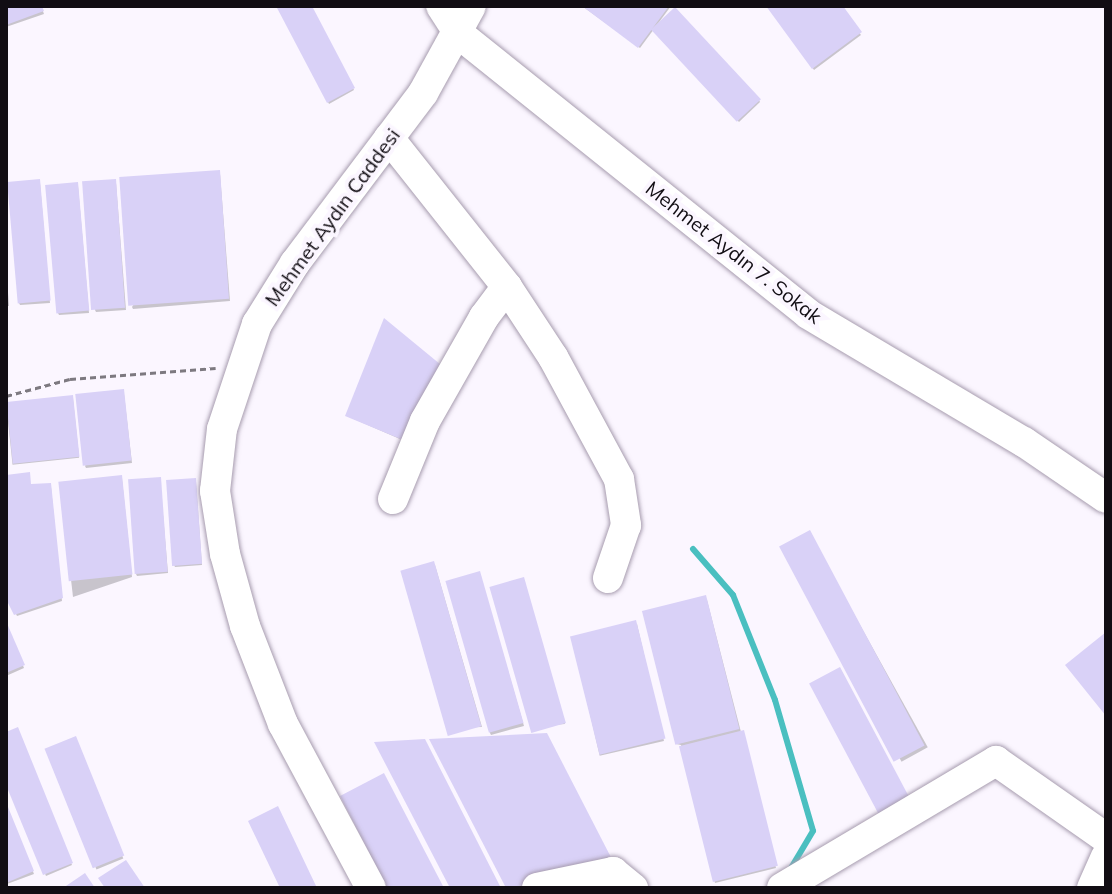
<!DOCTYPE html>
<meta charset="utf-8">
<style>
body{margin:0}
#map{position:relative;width:1112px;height:894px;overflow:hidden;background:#fbf6ff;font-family:Mulish,sans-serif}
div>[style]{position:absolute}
.shadow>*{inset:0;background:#0003;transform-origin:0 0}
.stream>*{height:6px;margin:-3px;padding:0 3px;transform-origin:3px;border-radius:3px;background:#4abfc0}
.building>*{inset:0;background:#d9d1f7;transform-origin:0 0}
.path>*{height:3px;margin-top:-1.5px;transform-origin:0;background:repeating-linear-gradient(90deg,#7d7980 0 6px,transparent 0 10px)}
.roads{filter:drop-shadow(0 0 2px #a79caf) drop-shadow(0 0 2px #a79caf)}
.minor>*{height:30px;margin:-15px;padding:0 15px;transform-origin:15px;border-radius:15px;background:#fff}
span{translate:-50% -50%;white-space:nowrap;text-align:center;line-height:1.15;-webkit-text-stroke:8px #fbf6ff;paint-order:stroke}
.street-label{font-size:20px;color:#110d13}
.frame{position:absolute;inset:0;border:8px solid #110d13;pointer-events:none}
</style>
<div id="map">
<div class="shadow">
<i style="clip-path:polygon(6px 6px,41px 6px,44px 14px,6px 27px)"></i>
<i style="clip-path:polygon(278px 6px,310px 6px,354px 90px,329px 104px)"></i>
<i style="clip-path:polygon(582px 6px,671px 6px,640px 48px)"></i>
<i style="clip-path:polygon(768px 6px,840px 6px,861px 35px,814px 70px)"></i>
<i style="clip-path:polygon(657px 35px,759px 100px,760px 102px,739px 122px)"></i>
<i style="clip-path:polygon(220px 174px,230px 301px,133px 309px,132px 307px)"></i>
<i style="clip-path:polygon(40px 183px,50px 303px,20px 305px,19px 303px)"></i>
<i style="clip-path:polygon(116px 183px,126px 310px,96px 312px,95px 310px)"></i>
<i style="clip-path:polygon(78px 186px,89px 313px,59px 315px,58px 313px)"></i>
<i style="clip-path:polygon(6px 264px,9px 306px,6px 306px)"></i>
<i style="clip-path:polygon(385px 321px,409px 443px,347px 416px)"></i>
<i style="clip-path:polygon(124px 394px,132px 463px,86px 468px,85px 466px)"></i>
<i style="left:73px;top:399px;width:59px;height:67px;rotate:84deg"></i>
<i style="clip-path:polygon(6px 477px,31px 486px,51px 487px,62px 601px,17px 616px,6px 594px)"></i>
<i style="clip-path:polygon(122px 479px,132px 577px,73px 597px,60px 483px)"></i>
<i style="clip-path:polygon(160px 479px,168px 573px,137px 576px,136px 574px)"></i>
<i style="clip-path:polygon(196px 482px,202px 565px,175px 567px,174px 565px)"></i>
<i style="left:809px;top:533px;width:245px;height:30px;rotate:61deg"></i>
<i style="clip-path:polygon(435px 565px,482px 727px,447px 728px)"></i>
<i style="clip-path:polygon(480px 575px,524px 726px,491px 735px,490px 733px)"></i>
<i style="clip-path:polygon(524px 581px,565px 724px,532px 727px)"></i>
<i style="clip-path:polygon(707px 600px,776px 868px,715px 883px,681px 745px,676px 744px)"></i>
<i style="left:637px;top:624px;width:120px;height:66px;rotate:77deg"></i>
<i style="clip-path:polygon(6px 625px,24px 668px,6px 676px)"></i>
<i style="clip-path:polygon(18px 732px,72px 865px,46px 876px,6px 779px,6px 734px)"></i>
<i style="left:75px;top:739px;width:129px;height:29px;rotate:68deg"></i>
<i style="clip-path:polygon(6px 806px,34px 874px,7px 884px,6px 882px)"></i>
</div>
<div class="stream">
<i style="left:693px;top:549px;width:61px;rotate:49deg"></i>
<i style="left:733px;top:595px;width:113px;rotate:68.2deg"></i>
<i style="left:775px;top:700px;width:136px;rotate:73.8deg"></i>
<i style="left:813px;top:831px;width:43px;rotate:120.7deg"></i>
</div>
<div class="building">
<i style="clip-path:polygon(6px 6px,42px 6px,44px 11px,6px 25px)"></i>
<i style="clip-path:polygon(276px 6px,312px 6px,355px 88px,327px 103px)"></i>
<i style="clip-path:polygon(582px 6px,669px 6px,638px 48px)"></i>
<i style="clip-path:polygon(766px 6px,843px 6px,862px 32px,812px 69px)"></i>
<i style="left:675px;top:7px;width:126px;height:33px;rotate:47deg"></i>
<i style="left:220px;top:170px;width:129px;height:101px;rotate:86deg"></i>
<i style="left:40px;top:179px;width:122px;height:33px;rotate:85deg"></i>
<i style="left:116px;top:179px;width:129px;height:34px;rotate:86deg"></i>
<i style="left:78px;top:182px;width:129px;height:33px;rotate:85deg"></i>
<i style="clip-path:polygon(384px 318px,446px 369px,408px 442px,345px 416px)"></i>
<i style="left:124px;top:389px;width:72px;height:49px;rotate:84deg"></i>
<i style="left:73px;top:395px;width:62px;height:67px;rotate:84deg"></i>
<i style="clip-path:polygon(30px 472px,31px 484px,51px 483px,63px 598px,14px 615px,6px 599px,6px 475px)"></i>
<i style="left:122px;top:475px;width:100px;height:64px;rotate:84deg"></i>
<i style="left:161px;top:477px;width:95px;height:33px;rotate:86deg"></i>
<i style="left:196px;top:478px;width:86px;height:30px;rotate:86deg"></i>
<i style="left:810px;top:530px;width:244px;height:35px;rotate:62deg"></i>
<i style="left:434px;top:561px;width:172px;height:35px;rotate:74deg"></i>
<i style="left:480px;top:571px;width:158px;height:36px;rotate:74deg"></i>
<i style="left:524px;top:577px;width:152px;height:36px;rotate:74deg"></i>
<i style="left:706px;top:595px;width:138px;height:66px;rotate:76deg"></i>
<i style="left:636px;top:620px;width:122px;height:68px;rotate:76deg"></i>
<i style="clip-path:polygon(6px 621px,25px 665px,6px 673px)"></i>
<i style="clip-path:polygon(1106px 632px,1106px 716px,1065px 665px)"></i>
<i style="left:840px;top:667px;width:148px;height:35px;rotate:62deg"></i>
<i style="clip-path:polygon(18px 727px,73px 863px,43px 875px,6px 785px,6px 732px)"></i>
<i style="left:744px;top:730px;width:140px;height:67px;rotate:76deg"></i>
<i style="clip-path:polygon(547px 733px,617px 869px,506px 888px,429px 739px)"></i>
<i style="left:76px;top:736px;width:129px;height:34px;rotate:68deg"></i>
<i style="clip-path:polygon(425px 739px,501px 888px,450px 888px,374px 742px)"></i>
<i style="clip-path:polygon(384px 773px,444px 888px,387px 888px,340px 796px)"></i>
<i style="clip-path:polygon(6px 802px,34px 871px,6px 883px)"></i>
<i style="clip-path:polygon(278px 806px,317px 888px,280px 888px,248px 821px)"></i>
<i style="clip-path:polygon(126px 860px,145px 888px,105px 888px,98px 878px)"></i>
<i style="clip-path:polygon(85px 873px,95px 888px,63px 888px)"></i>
</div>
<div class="path">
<i style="left:6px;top:396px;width:66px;rotate:-14.9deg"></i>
<i style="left:70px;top:379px;width:146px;rotate:-4.3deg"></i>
</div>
<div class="roads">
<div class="minor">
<i style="left:441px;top:6px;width:33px;rotate:57deg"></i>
<i style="left:459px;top:34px;width:447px;rotate:38.7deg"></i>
<i style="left:808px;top:314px;width:251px;rotate:30.7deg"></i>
<i style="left:1024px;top:442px;width:99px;rotate:34.3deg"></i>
<i style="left:389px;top:138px;width:190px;rotate:51.6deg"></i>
<i style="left:507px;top:287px;width:84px;rotate:56.7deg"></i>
<i style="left:553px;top:357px;width:139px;rotate:61.6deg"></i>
<i style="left:619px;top:479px;width:47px;rotate:81.3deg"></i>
<i style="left:626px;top:525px;width:56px;rotate:108.8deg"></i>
<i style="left:393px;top:499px;width:84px;rotate:-67.7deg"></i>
<i style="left:425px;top:421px;width:120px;rotate:-60.4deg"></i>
<i style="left:484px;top:317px;width:38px;rotate:-53deg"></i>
<i style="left:371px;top:888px;width:186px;rotate:-118.2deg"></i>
<i style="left:283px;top:724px;width:105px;rotate:-111.2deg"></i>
<i style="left:245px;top:626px;width:75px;rotate:-105.5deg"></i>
<i style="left:225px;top:554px;width:64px;rotate:-99deg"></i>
<i style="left:215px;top:491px;width:62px;rotate:-83.6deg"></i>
<i style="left:222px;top:429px;width:111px;rotate:-71.6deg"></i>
<i style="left:257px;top:324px;width:72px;rotate:-58.1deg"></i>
<i style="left:295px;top:263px;width:213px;rotate:-53deg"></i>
<i style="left:423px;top:93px;width:99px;rotate:-61.1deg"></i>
<i style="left:537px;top:888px;width:78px;rotate:-11.9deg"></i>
<i style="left:613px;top:872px;width:26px;rotate:39deg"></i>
<i style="left:782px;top:888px;width:249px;rotate:-30.7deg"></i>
<i style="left:996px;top:761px;width:134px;rotate:35deg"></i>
<i style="left:1092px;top:888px;width:34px;rotate:-66deg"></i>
</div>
</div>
<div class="street-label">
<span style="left:332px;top:217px;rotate:-54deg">Mehmet Aydın Caddesi</span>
<span style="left:734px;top:252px;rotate:38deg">Mehmet Aydın 7. Sokak</span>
</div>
<div class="frame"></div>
</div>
